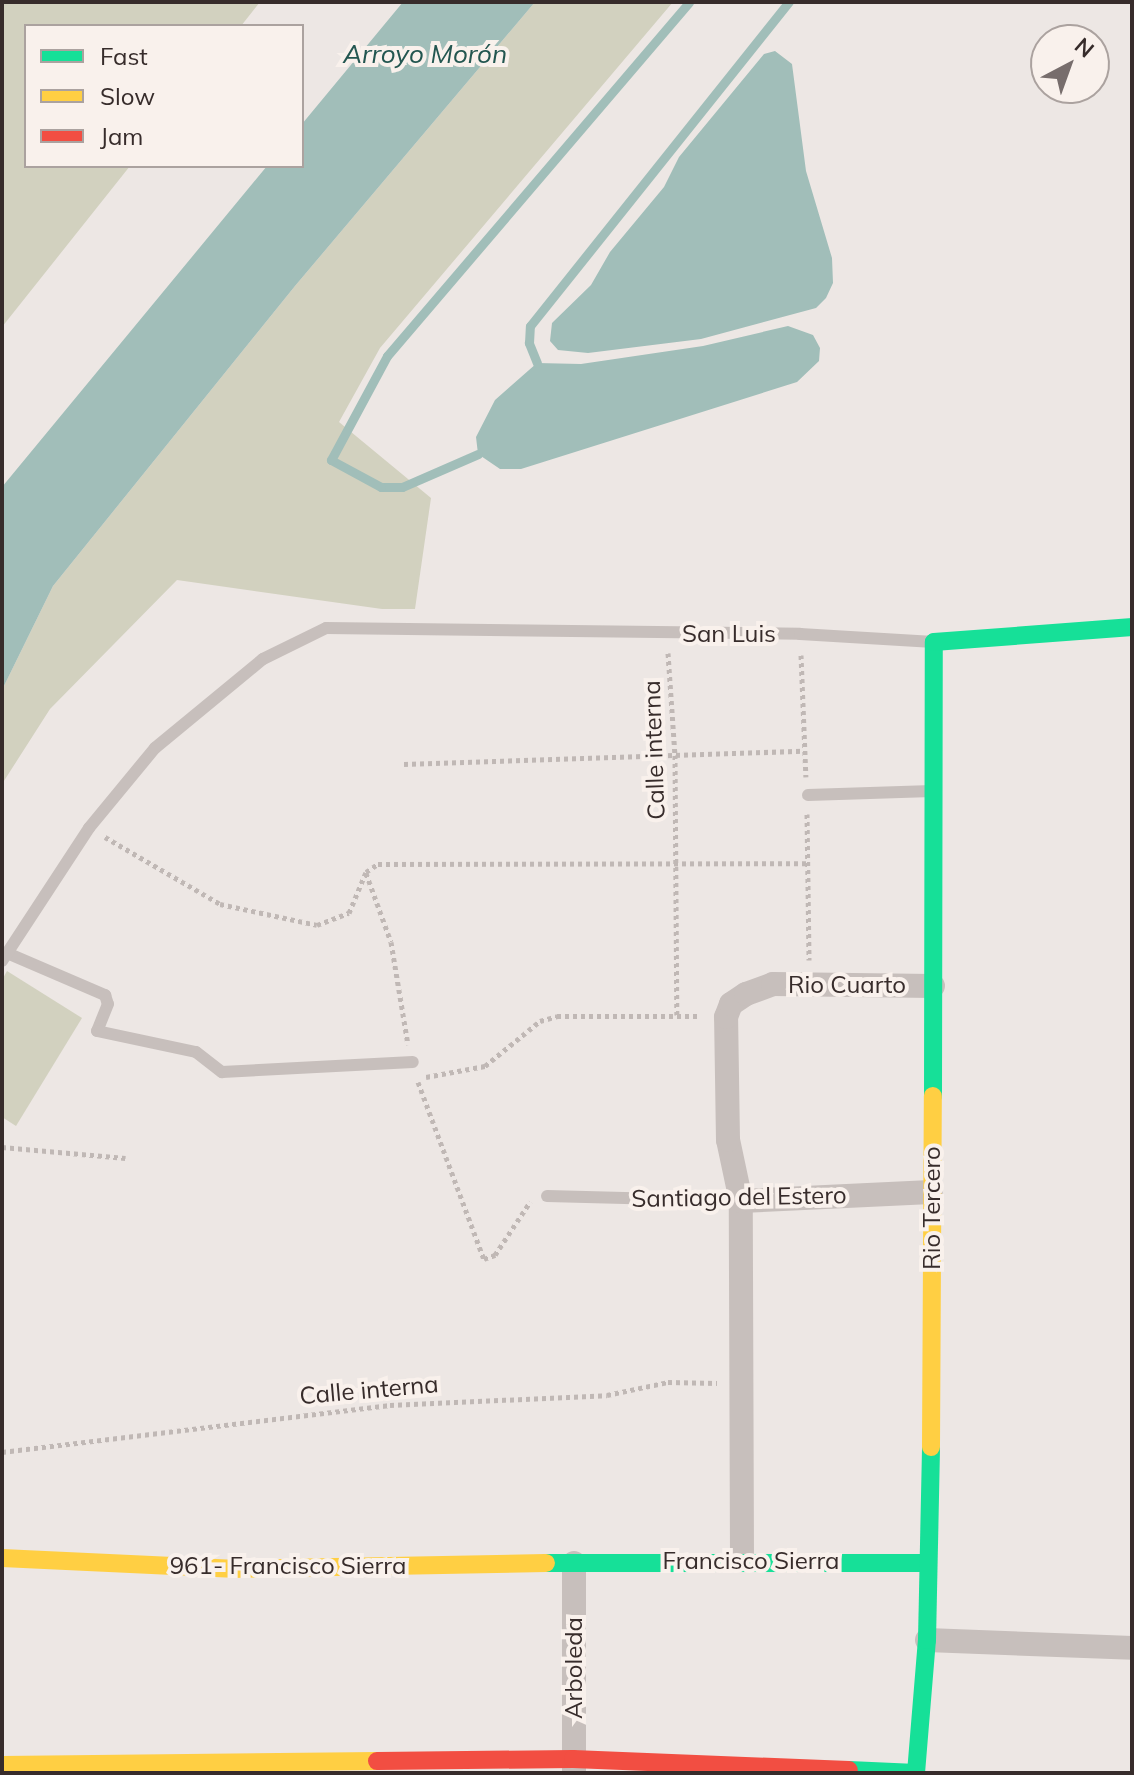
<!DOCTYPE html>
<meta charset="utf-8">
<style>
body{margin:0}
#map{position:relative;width:1134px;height:1775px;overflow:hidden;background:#ede7e4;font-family:Mulish,sans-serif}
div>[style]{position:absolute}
.green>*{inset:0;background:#d2d1bf}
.water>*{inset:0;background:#a1beb9}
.stream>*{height:9px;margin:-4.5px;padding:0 4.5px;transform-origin:4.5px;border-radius:4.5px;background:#a1beb9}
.path>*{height:5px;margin-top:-2.5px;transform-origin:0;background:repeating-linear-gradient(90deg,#c0b8b5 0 4px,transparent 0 8px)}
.lane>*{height:12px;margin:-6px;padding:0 6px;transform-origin:6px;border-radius:6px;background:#c7bfbc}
.street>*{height:24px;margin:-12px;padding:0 12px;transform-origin:12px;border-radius:12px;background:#c7bfbc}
.fast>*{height:18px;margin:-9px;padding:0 9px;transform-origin:9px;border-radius:9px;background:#16e098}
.slow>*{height:18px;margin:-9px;padding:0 9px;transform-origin:9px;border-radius:9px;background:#ffcf43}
.jam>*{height:18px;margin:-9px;padding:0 9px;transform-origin:9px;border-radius:9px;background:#f24e42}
span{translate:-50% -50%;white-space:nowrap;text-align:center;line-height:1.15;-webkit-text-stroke:8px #f9f1ec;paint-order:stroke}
.street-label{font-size:24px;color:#372c2b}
.water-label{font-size:26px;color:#235650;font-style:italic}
.frame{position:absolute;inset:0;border:4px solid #372c2b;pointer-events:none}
.legend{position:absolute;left:24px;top:24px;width:280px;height:144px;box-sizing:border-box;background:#f9f1ec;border:2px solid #aba29f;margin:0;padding:10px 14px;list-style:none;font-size:24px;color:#372c2b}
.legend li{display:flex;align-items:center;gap:16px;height:40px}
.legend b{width:40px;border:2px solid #aba29f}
.north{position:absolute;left:1030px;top:24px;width:80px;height:80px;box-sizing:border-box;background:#f9f1ec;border:2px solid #aba29f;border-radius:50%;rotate:41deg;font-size:22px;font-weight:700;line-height:32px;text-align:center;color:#372c2b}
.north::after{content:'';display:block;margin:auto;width:28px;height:36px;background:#776d6c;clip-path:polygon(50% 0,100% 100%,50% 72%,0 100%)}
</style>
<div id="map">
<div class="green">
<i style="clip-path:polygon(2px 2px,260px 2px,241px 26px,26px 26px,26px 166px,130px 166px,2px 327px)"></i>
<i style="clip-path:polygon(535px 2px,673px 2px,380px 348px,339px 422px,431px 498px,415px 609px,382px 609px,177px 580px,50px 709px,2px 784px,2px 690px,53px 586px,295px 286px)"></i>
<i style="clip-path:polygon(7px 971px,82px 1018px,16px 1126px,2px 1117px,2px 980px)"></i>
</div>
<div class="water">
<i style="clip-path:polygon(403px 2px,535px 2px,295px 286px,53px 586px,2px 690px,2px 487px,267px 166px,302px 166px,302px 124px)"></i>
<i style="clip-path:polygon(775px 51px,792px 64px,806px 171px,832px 258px,833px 283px,826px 298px,816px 308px,701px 339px,588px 353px,558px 350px,550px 341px,552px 323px,591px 285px,610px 252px,664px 187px,679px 157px,764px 54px)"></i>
<i style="clip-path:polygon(788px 326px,813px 335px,820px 348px,819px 361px,797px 382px,521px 469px,500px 469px,478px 454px,476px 437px,495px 400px,537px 363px,581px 364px,703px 346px)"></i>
</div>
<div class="stream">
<i style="left:537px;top:363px;width:22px;rotate:-112deg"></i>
<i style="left:529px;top:343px;width:17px;rotate:-87deg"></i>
<i style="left:530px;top:326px;width:415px;rotate:-51.4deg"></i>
<i style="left:478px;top:454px;width:83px;rotate:156.5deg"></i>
<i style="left:402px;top:487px;width:21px;rotate:180deg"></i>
<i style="left:381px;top:487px;width:57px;rotate:-151.6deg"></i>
<i style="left:331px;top:460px;width:118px;rotate:-61.7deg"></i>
<i style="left:387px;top:356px;width:465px;rotate:-49.5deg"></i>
</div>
<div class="path">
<i style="left:668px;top:653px;width:102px;rotate:86.1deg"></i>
<i style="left:675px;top:755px;width:260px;rotate:89.6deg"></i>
<i style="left:801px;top:655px;width:122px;rotate:87.7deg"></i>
<i style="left:404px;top:764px;width:399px;rotate:-1.9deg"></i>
<i style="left:807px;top:814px;width:146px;rotate:89.2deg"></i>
<i style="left:105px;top:837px;width:133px;rotate:30.2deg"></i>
<i style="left:220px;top:904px;width:99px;rotate:12.2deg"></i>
<i style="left:317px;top:925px;width:34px;rotate:-21deg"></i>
<i style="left:349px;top:913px;width:44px;rotate:-67.5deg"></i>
<i style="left:366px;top:872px;width:14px;rotate:-34deg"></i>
<i style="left:378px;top:864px;width:428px;rotate:-0.1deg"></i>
<i style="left:366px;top:873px;width:73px;rotate:70.1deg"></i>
<i style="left:391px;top:942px;width:104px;rotate:80.6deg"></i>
<i style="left:426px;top:1077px;width:60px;rotate:-10.6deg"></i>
<i style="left:485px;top:1066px;width:71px;rotate:-39.3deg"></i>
<i style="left:540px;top:1021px;width:18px;rotate:-16deg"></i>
<i style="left:557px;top:1016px;width:144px"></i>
<i style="left:418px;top:1082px;width:189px;rotate:69.6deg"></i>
<i style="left:484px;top:1259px;width:12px;rotate:-20deg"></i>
<i style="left:495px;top:1255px;width:64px;rotate:-56.6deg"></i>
<i style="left:2px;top:1147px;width:124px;rotate:5.1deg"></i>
<i style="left:2px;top:1452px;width:391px;rotate:-6.9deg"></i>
<i style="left:390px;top:1405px;width:217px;rotate:-2.6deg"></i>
<i style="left:607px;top:1395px;width:62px;rotate:-12deg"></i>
<i style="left:668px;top:1382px;width:49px;rotate:1.2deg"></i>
</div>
<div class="lane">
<i style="left:808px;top:795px;width:124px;rotate:-1.8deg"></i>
<i style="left:7px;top:953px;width:107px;rotate:23.2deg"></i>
<i style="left:105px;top:995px;width:9px;rotate:72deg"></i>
<i style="left:108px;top:1004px;width:29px;rotate:112deg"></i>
<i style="left:97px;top:1031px;width:101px;rotate:12deg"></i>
<i style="left:196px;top:1052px;width:33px;rotate:38deg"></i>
<i style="left:222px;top:1072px;width:191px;rotate:-3deg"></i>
<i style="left:2px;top:961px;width:159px;rotate:-56.8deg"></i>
<i style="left:89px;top:828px;width:104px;rotate:-50.5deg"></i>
<i style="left:155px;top:748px;width:140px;rotate:-39.5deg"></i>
<i style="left:263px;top:659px;width:70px;rotate:-26.2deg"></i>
<i style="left:326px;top:628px;width:474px;rotate:0.7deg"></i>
<i style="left:800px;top:634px;width:134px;rotate:3.4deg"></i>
<i style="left:547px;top:1196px;width:194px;rotate:1.5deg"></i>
</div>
<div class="street">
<i style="left:741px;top:1201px;width:190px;rotate:-2.7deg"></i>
<i style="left:742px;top:1559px;width:358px;rotate:-90.2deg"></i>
<i style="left:741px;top:1201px;width:62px;rotate:-102deg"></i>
<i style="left:728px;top:1140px;width:123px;rotate:-90.9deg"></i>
<i style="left:726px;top:1017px;width:14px;rotate:-69deg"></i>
<i style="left:731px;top:1004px;width:18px;rotate:-34deg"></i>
<i style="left:746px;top:994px;width:29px;rotate:-20deg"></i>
<i style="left:773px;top:984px;width:160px;rotate:0.7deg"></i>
<i style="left:927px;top:1640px;width:205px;rotate:2.2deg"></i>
<i style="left:574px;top:1773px;width:210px;rotate:-90deg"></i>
</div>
<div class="fast">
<i style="left:933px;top:1096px;width:454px;rotate:-89.9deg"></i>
<i style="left:934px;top:642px;width:199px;rotate:-4.3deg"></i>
<i style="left:546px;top:1563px;width:381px"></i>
<i style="left:849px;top:1770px;width:67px;rotate:2.6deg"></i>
<i style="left:916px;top:1773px;width:133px;rotate:-85.3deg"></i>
<i style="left:927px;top:1640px;width:193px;rotate:-88.8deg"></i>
</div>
<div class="slow">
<i style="left:931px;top:1447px;width:351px;rotate:-89.7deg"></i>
<i style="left:2px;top:1558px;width:230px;rotate:2.7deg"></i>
<i style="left:232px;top:1569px;width:314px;rotate:-1.1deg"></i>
<i style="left:2px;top:1765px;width:375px;rotate:-0.6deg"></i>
</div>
<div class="jam">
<i style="left:377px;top:1761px;width:196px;rotate:-0.6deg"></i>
<i style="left:573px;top:1759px;width:276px;rotate:2.3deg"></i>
</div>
<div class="street-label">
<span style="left:729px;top:634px">San Luis</span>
<span style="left:654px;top:750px;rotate:-92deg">Calle interna</span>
<span style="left:847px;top:985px">Rio Cuarto</span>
<span style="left:739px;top:1197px;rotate:-1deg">Santiago del Estero</span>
<span style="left:932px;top:1208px;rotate:-90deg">Rio Tercero</span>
<span style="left:369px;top:1390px;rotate:-5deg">Calle interna</span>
<span style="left:751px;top:1561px">Francisco Sierra</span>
<span style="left:288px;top:1566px">961- Francisco Sierra</span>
<span style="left:574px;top:1668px;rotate:-90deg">Arboleda</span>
</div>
<div class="water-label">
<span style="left:425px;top:54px">Arroyo Morón</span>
</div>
<div class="frame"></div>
<ul class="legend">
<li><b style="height:10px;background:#16e098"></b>Fast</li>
<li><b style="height:10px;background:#ffcf43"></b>Slow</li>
<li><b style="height:10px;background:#f24e42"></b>Jam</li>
</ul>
<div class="north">N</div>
</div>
